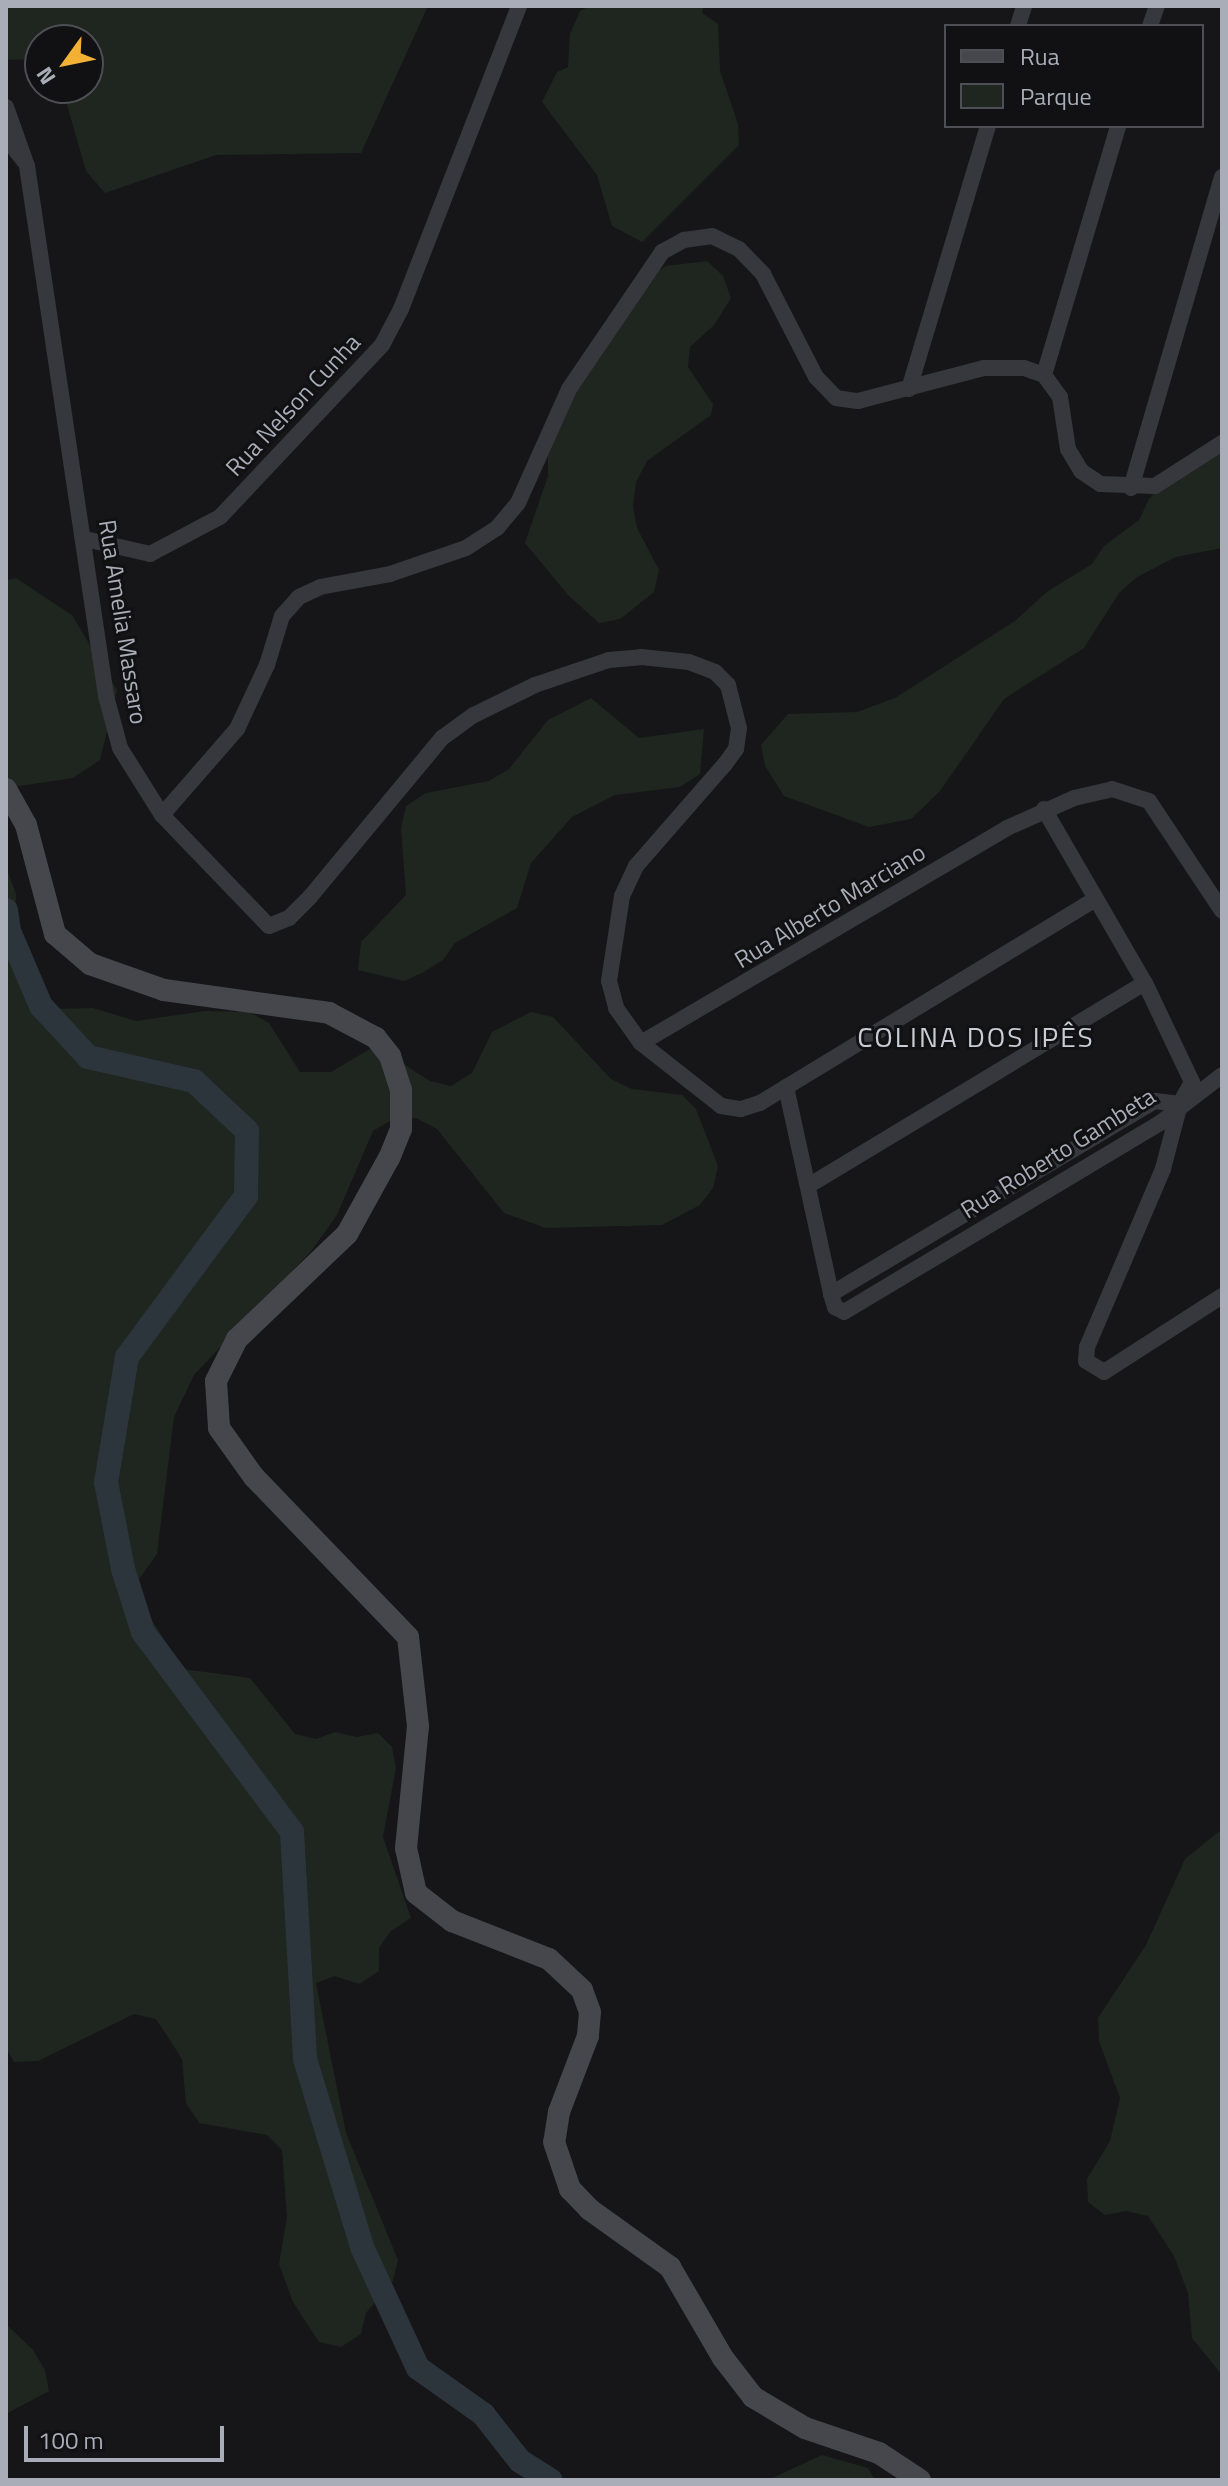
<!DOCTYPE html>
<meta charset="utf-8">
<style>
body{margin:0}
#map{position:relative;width:1228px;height:2486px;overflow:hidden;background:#161618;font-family:"Titillium Web",sans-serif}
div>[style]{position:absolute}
.green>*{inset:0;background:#1e261f}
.river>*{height:24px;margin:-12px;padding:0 12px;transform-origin:12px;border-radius:12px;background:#2c353c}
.street>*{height:16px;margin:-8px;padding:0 8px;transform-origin:8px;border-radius:8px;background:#37383d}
.secondary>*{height:22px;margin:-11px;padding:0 11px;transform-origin:11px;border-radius:11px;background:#45474d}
span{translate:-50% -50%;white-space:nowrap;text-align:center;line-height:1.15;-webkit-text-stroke:6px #111113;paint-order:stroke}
.street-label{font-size:24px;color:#a8adb8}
.quarter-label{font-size:28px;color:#c9ccd4;letter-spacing:2px}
.frame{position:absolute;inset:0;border:8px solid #a8adb8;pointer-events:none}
.legend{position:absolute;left:944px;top:24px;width:260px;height:104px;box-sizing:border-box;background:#111113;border:2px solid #4d4f55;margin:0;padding:10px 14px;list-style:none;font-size:24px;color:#a8adb8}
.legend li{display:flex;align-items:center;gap:16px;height:40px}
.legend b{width:40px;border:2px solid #4d4f55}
.north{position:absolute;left:24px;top:24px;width:80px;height:80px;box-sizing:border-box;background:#111113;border:2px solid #4d4f55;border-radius:50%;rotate:237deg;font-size:22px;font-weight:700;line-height:32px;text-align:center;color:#a8adb8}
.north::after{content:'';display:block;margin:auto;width:28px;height:36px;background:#f2b134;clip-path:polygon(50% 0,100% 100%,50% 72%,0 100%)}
.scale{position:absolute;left:24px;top:2426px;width:200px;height:36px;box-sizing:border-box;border:4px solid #a8adb8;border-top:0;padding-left:10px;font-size:24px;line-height:28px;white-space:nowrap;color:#a8adb8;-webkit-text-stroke:6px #111113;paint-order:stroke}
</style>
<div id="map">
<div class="green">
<i style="clip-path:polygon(6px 6px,428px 6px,361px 153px,216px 155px,105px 193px,86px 171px,65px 98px,55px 88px,88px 88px,88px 40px,40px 40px,40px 72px,28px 59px,6px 60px)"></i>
<i style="clip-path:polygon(590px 6px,704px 6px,702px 13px,718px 24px,720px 71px,738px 124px,739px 145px,642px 242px,612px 226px,597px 175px,542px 102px,557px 72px,568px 67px,570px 34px,580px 11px)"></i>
<i style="clip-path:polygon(707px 261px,723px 276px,731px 298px,714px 325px,690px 347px,688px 367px,713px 404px,711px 415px,647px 461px,636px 482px,633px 507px,637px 528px,659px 570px,654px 592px,620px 619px,599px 623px,568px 595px,525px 543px,548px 476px,548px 453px,563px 412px,639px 283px,666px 266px)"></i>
<i style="clip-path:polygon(1222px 434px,1222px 548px,1176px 557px,1137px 577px,1119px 593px,1084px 648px,1004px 699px,940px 791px,911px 819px,869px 827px,784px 796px,765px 766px,761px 745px,788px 714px,857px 712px,895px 698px,1015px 621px,1048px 591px,1092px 564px,1104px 546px,1139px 520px,1149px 499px,1191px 454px)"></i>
<i style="clip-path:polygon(16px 578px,72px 615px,117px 690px,100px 760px,73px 778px,6px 788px,6px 580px)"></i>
<i style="clip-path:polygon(591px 698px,639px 738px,704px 729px,700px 774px,680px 787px,615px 795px,572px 817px,531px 863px,517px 908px,455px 943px,443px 960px,422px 973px,404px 981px,358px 970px,361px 942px,406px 895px,401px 828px,406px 806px,426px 793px,489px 781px,509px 769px,548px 720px)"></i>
<i style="clip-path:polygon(6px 867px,16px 894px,12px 969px,31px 996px,52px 1009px,93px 1008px,136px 1021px,205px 1011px,249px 1012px,269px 1023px,300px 1072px,331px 1072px,375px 1046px,430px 1081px,451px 1086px,472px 1073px,492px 1032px,531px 1012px,553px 1017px,611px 1079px,632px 1089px,682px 1095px,696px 1109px,718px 1166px,713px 1188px,700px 1205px,662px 1225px,546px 1228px,504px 1213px,437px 1129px,416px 1118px,393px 1119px,373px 1131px,337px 1215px,312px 1250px,194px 1375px,174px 1417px,157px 1554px,132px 1589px,183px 1669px,250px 1678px,295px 1734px,316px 1739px,335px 1732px,357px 1737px,378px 1733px,392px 1747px,396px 1768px,383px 1837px,411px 1918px,391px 1931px,379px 1948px,379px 1971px,359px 1984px,335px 1976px,316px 1983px,346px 2133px,398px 2260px,393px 2281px,366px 2313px,361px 2334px,341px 2347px,319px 2342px,293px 2302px,279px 2264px,287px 2217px,282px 2150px,267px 2135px,199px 2123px,186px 2103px,182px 2059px,156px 2019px,134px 2014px,38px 2061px,14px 2062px,6px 2048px)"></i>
<i style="clip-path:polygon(1222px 1829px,1222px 2375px,1192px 2338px,1188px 2293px,1174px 2256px,1148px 2216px,1126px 2211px,1105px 2215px,1088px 2202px,1087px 2179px,1110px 2141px,1120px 2098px,1099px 2041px,1098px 2018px,1146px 1945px,1185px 1859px)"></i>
<i style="clip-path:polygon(6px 2324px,33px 2350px,45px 2370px,49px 2391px,6px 2414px)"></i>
<i style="clip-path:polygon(822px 2455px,868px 2468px,875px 2480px,768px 2480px)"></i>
</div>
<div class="river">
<i style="left:6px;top:910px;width:21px;rotate:82deg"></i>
<i style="left:9px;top:931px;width:82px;rotate:66.9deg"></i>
<i style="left:41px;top:1006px;width:69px;rotate:47.3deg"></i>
<i style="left:88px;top:1057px;width:109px;rotate:12.8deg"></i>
<i style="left:194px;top:1081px;width:73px;rotate:43.3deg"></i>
<i style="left:247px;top:1131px;width:65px;rotate:90.9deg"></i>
<i style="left:246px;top:1196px;width:200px;rotate:126.5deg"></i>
<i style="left:127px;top:1357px;width:127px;rotate:99.5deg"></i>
<i style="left:106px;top:1482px;width:89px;rotate:78.9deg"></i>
<i style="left:123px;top:1569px;width:66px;rotate:72.4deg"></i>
<i style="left:143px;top:1632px;width:249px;rotate:53.3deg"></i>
<i style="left:292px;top:1832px;width:227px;rotate:86.7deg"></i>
<i style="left:305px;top:2059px;width:196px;rotate:73.1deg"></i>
<i style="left:362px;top:2247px;width:133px;rotate:65.2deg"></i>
<i style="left:418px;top:2368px;width:80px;rotate:35.3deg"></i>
<i style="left:483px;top:2414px;width:60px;rotate:51.8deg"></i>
<i style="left:520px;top:2461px;width:36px;rotate:32deg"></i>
</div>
<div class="street">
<i style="left:1018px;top:26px;width:21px;rotate:-73deg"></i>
<i style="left:1150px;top:26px;width:21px;rotate:-71deg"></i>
<i style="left:6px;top:107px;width:63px;rotate:70.4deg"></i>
<i style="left:27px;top:166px;width:536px;rotate:81.52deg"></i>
<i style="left:106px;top:696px;width:54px;rotate:74.9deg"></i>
<i style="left:120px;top:748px;width:79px;rotate:57.9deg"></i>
<i style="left:162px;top:815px;width:154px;rotate:46.1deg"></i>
<i style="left:269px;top:926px;width:22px;rotate:-22deg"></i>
<i style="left:289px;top:918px;width:30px;rotate:-45deg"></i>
<i style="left:310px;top:897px;width:207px;rotate:-50.3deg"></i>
<i style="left:442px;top:738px;width:39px;rotate:-36deg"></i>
<i style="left:474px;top:715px;width:68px;rotate:-26.2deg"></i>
<i style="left:535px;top:685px;width:78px;rotate:-18.7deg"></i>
<i style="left:609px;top:660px;width:32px;rotate:-5deg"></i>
<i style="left:641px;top:657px;width:48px;rotate:5.9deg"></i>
<i style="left:689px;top:662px;width:28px;rotate:21deg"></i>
<i style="left:715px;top:672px;width:18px;rotate:45deg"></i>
<i style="left:728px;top:685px;width:44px;rotate:75.7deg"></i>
<i style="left:739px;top:728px;width:21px;rotate:98deg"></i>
<i style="left:736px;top:749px;width:19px;rotate:126deg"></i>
<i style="left:725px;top:764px;width:135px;rotate:131.1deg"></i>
<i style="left:636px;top:866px;width:33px;rotate:115deg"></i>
<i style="left:622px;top:896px;width:86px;rotate:98.7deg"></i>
<i style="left:609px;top:981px;width:28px;rotate:75deg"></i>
<i style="left:616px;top:1008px;width:43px;rotate:54.5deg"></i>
<i style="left:641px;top:1043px;width:102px;rotate:38.2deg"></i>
<i style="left:721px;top:1106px;width:20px;rotate:9deg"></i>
<i style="left:741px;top:1109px;width:20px;rotate:-18deg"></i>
<i style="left:760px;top:1103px;width:392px;rotate:-31.3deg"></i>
<i style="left:6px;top:138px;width:29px;rotate:52deg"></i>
<i style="left:1044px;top:375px;width:260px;rotate:-73.4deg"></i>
<i style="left:909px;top:389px;width:275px;rotate:-73.3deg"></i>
<i style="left:1131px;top:488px;width:324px;rotate:-73.7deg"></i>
<i style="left:85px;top:539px;width:67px;rotate:13deg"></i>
<i style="left:150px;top:554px;width:79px;rotate:-27.9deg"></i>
<i style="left:220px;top:517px;width:236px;rotate:-46.7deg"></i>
<i style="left:382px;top:345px;width:41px;rotate:-62.2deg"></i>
<i style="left:401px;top:309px;width:325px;rotate:-68.7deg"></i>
<i style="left:1044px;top:809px;width:201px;rotate:59.9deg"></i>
<i style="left:1145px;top:983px;width:110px;rotate:64.6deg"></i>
<i style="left:1192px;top:1082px;width:25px;rotate:119deg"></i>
<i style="left:1180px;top:1104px;width:67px;rotate:104.7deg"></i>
<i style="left:1163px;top:1169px;width:194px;rotate:113.1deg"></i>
<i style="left:1087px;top:1347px;width:14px;rotate:94deg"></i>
<i style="left:1086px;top:1361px;width:21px;rotate:31deg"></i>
<i style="left:1104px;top:1372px;width:140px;rotate:-32.8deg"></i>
<i style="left:162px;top:815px;width:114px;rotate:-48.9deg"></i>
<i style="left:237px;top:729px;width:71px;rotate:-64.9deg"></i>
<i style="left:267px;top:665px;width:51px;rotate:-73deg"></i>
<i style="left:282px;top:616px;width:25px;rotate:-48deg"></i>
<i style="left:299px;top:597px;width:23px;rotate:-25deg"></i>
<i style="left:320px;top:587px;width:71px;rotate:-10.5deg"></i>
<i style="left:390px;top:574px;width:80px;rotate:-18.9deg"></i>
<i style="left:466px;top:548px;width:37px;rotate:-33deg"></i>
<i style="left:497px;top:528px;width:33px;rotate:-50deg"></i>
<i style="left:518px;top:503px;width:125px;rotate:-65.9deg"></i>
<i style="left:569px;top:389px;width:166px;rotate:-55.8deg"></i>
<i style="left:662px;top:252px;width:25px;rotate:-29deg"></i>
<i style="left:684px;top:240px;width:28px;rotate:-8deg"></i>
<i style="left:712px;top:236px;width:30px;rotate:26deg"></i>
<i style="left:739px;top:249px;width:35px;rotate:46deg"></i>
<i style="left:763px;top:274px;width:116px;rotate:62.8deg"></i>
<i style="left:816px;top:377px;width:29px;rotate:46deg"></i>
<i style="left:836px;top:398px;width:22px;rotate:8deg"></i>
<i style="left:858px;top:401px;width:130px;rotate:-14.7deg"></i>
<i style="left:984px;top:368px;width:40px"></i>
<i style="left:1024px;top:368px;width:21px;rotate:19deg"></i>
<i style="left:1044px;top:375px;width:27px;rotate:54deg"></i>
<i style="left:1060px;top:397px;width:53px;rotate:81.3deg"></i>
<i style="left:1068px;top:449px;width:26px;rotate:59deg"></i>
<i style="left:1081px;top:471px;width:23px;rotate:34deg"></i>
<i style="left:1100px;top:484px;width:55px;rotate:2.1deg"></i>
<i style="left:1155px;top:486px;width:80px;rotate:-32.7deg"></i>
<i style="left:641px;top:1043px;width:424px;rotate:-30.4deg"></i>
<i style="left:1007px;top:828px;width:73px;rotate:-24.1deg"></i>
<i style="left:1074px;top:798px;width:39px;rotate:-13deg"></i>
<i style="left:1112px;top:789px;width:39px;rotate:18deg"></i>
<i style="left:1149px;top:801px;width:132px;rotate:56.4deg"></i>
<i style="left:786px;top:1087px;width:212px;rotate:77.7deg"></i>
<i style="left:831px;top:1294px;width:14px;rotate:73deg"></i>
<i style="left:835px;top:1307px;width:10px;rotate:29deg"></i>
<i style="left:844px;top:1312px;width:368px;rotate:-30.9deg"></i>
<i style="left:1160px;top:1123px;width:78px;rotate:-37.7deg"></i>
<i style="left:808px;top:1186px;width:393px;rotate:-31.1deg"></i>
<i style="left:831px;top:1294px;width:377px;rotate:-30.8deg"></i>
<i style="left:1155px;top:1101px;width:25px;rotate:7deg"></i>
</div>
<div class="secondary">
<i style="left:6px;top:789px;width:41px;rotate:60.9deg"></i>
<i style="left:26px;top:825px;width:113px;rotate:75.1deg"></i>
<i style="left:55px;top:934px;width:46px;rotate:40.6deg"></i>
<i style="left:90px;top:964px;width:78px;rotate:19.4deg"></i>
<i style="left:164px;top:990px;width:167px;rotate:7.9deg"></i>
<i style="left:329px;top:1013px;width:53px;rotate:28deg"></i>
<i style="left:376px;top:1038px;width:23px;rotate:52deg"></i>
<i style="left:390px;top:1056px;width:36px;rotate:72deg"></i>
<i style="left:401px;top:1090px;width:39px;rotate:90deg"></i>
<i style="left:401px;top:1129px;width:31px;rotate:112deg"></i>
<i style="left:389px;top:1158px;width:87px;rotate:118.9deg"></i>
<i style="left:347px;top:1234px;width:152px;rotate:136.3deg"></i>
<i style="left:237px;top:1339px;width:47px;rotate:116.6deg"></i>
<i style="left:216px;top:1381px;width:47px;rotate:86.3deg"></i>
<i style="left:219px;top:1428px;width:60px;rotate:54.5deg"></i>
<i style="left:254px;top:1477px;width:222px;rotate:46.1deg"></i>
<i style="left:408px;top:1637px;width:90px;rotate:83.6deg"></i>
<i style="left:418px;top:1726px;width:123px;rotate:95.6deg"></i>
<i style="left:406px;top:1848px;width:46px;rotate:77.5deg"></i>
<i style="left:416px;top:1893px;width:46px;rotate:37.9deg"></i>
<i style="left:452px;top:1921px;width:104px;rotate:21.4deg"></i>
<i style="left:549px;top:1959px;width:45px;rotate:43.2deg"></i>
<i style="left:582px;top:1990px;width:23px;rotate:70deg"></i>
<i style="left:590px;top:2012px;width:24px;rotate:95deg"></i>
<i style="left:588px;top:2036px;width:81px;rotate:110.9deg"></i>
<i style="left:559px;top:2112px;width:30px;rotate:99deg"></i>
<i style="left:554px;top:2142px;width:50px;rotate:71.2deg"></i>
<i style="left:570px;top:2189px;width:28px;rotate:46deg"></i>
<i style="left:589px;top:2209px;width:100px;rotate:35.6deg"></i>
<i style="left:670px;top:2267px;width:105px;rotate:59.8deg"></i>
<i style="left:723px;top:2358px;width:49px;rotate:52.4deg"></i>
<i style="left:753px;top:2397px;width:61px;rotate:30.8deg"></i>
<i style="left:805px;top:2428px;width:78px;rotate:18.7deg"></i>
<i style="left:879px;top:2453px;width:49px;rotate:33.4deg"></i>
</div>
<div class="street-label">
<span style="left:293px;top:405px;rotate:-47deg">Rua Nelson Cunha</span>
<span style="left:123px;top:622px;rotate:81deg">Rua Amelia Massaro</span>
<span style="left:830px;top:906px;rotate:-31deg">Rua Alberto Marciano</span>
<span style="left:1058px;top:1153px;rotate:-32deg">Rua Roberto Gambeta</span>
</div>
<div class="quarter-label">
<span style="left:976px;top:1037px">COLINA DOS IPÊS</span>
</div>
<div class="frame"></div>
<ul class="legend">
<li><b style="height:10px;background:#45474d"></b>Rua</li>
<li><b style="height:22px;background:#1e261f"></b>Parque</li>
</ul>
<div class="north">N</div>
<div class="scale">100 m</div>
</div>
